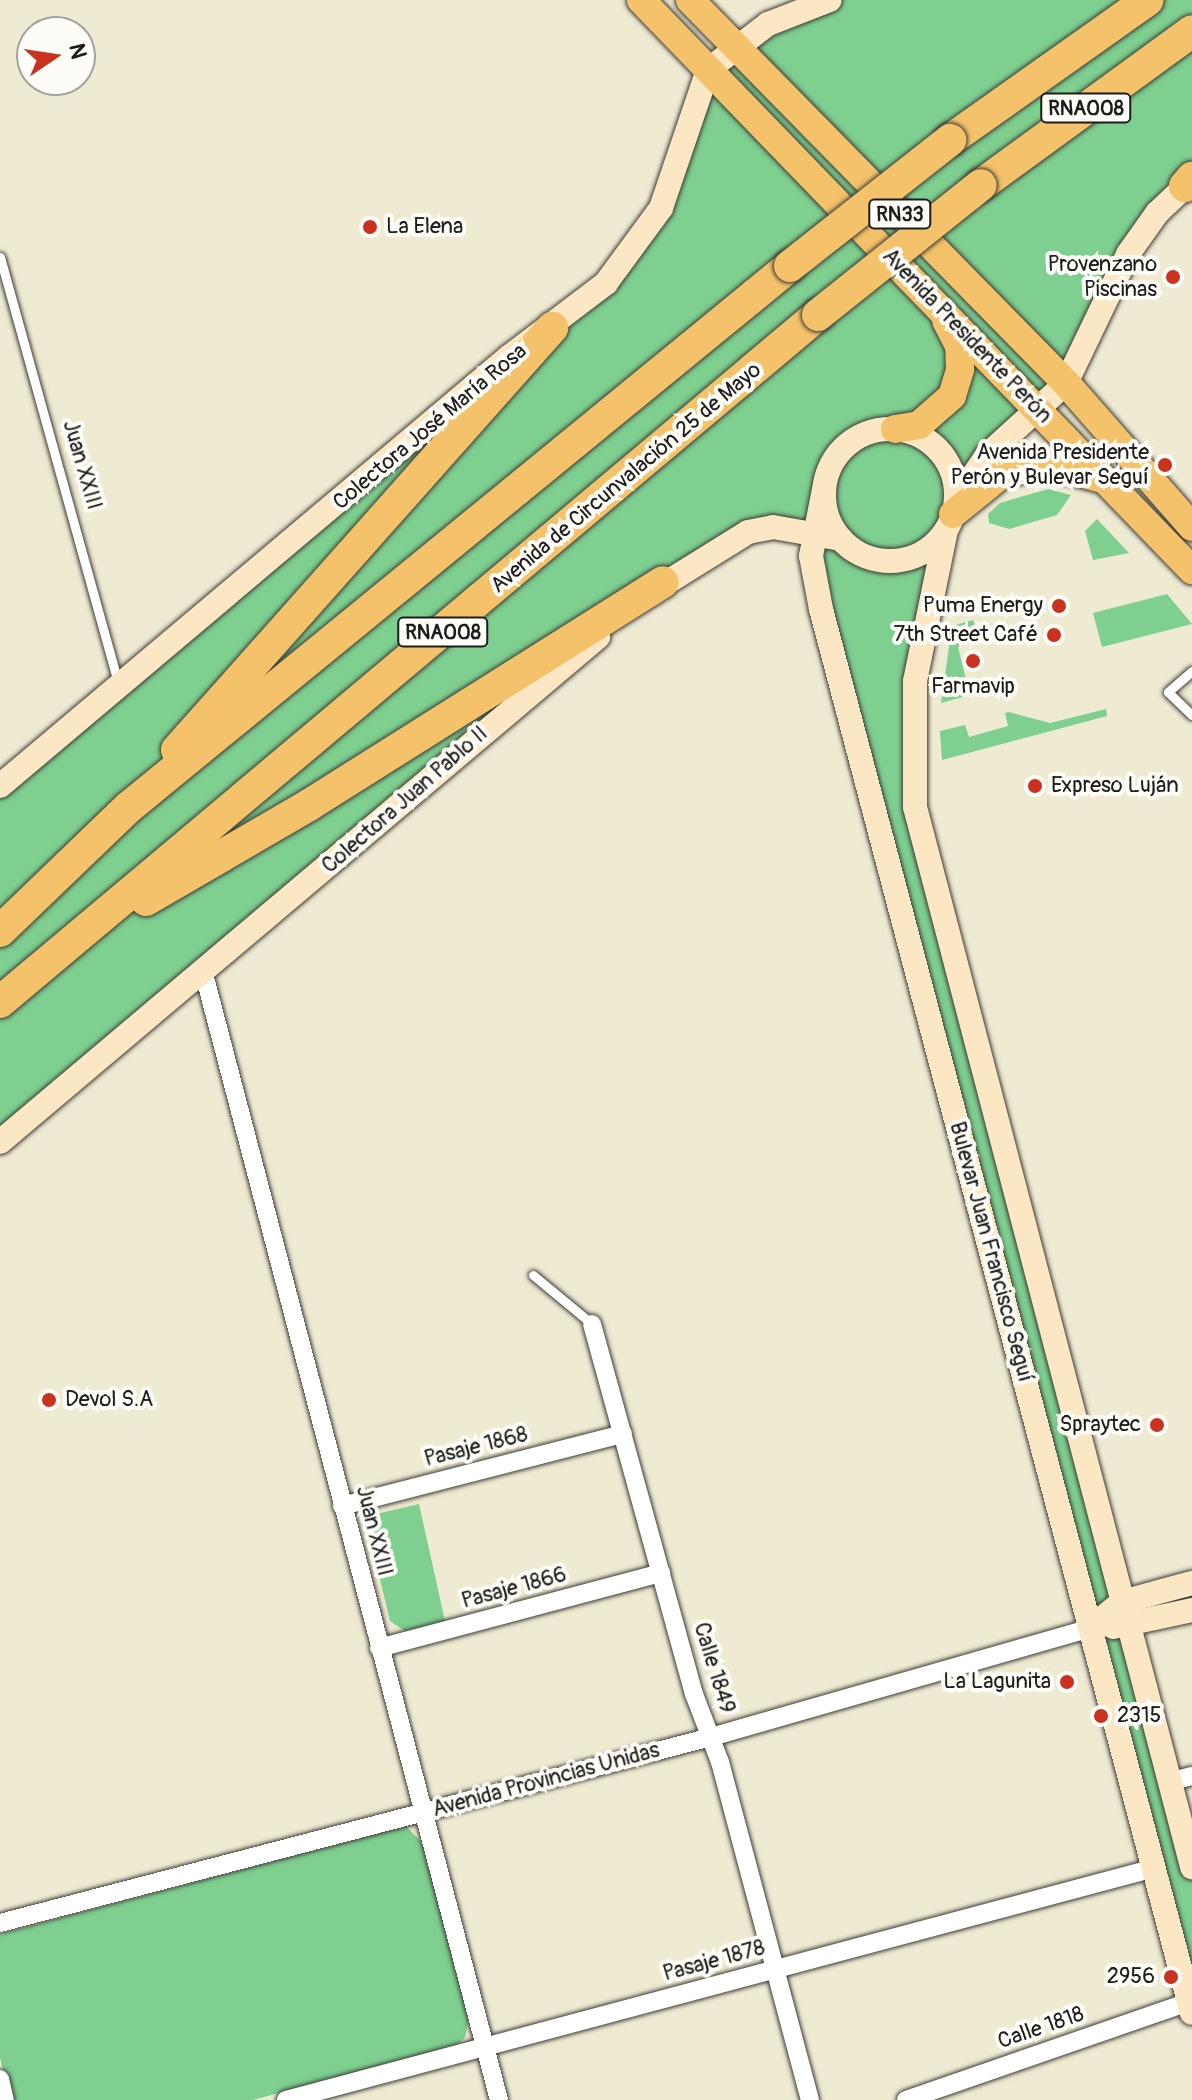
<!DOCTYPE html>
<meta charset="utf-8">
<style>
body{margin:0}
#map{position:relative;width:1192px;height:2100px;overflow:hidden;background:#efead2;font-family:Pangolin,sans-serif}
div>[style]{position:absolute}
.green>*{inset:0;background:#7ecf90}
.roads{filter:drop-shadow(0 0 2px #3c3b37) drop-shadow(0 0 2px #3c3b37)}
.service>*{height:9px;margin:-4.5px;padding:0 4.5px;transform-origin:4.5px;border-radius:4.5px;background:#fff}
.minor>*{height:18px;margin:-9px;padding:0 9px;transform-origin:9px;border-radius:9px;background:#fff}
.secondary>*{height:24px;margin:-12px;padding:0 12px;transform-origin:12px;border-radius:12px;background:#fbe7c3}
.secondary>.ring{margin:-12px;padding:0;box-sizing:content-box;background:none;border:24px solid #fbe7c3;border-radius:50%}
.primary>*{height:28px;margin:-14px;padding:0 14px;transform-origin:14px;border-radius:14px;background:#f4c26a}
.motorway>*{height:32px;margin:-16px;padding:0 16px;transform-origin:16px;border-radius:16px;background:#f4c26a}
.bridges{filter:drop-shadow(0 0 2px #3c3b37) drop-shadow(0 0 2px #3c3b37)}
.motorway-bridge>*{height:32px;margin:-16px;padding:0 16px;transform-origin:16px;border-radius:16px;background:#f4c26a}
.dots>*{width:22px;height:22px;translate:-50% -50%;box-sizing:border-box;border:4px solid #fdfcf7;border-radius:50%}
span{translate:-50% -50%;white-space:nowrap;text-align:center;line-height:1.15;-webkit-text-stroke:8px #fdfcf7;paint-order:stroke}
.shield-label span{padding:2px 6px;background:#fdfcf7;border:2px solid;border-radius:6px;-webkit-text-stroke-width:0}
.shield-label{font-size:20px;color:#1c1c1c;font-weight:700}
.poi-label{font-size:22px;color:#1c1c1c}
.left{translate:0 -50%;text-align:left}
.right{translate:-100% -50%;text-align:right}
.street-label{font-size:22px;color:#1c1c1c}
.north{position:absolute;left:16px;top:16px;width:80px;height:80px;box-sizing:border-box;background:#fdfcf7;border:2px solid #a3a29f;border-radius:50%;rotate:77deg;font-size:22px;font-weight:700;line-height:32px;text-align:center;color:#1c1c1c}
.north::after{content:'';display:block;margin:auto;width:28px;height:36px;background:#c8321e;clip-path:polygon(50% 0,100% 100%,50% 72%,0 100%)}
</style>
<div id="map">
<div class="green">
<i style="clip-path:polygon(830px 0,1192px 0,1192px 180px,1157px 213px,1089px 344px,956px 501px,911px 745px,1192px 1867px,1192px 2013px,812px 533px,773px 527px,663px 582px,0 1142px,0 786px,638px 245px,708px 70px)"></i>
<i style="clip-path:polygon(1048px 489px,1071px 495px,1057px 515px,1009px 529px,989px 523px,988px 514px,1000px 503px)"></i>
<i style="clip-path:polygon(1097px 519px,1129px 553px,1093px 560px,1085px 531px)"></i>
<i style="clip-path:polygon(1167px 594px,1192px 624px,1102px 647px,1093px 613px)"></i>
<i style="clip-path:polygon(973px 620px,980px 640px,958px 647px,970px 695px,941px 703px,952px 626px)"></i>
<i style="clip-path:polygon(1106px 709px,1107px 716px,942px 760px,940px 731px,965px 725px,969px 737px,1008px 726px,1005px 713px,1009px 712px,1050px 723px)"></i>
<i style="clip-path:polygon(419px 1504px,445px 1621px,406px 1632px,390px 1621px,367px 1525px,376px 1514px)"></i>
<i style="clip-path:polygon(406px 1826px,424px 1845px,469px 2018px,465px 2038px,456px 2045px,253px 2100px,11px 2100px,0 2058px,0 1934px)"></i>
</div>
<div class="roads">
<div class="service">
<i style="left:0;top:257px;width:442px;rotate:74.5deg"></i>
<i style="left:1192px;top:671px;width:32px;rotate:139deg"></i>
<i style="left:1168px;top:692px;width:33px;rotate:44deg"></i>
<i style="left:533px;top:1275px;width:77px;rotate:39.7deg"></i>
</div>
<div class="minor">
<i style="left:204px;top:974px;width:1164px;rotate:75.32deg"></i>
<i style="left:592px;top:1324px;width:384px;rotate:74.6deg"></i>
<i style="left:694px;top:1694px;width:73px;rotate:69.1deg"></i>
<i style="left:720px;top:1762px;width:350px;rotate:75.1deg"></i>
<i style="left:342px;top:1506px;width:290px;rotate:-14.4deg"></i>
<i style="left:379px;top:1648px;width:292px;rotate:-14.9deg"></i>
<i style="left:1169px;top:1782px;width:24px;rotate:-15deg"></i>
<i style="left:0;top:1923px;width:735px;rotate:-14.66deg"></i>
<i style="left:711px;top:1737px;width:394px;rotate:-16deg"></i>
<i style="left:0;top:2079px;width:22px;rotate:77deg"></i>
<i style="left:286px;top:2100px;width:898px;rotate:-14.96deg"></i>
<i style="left:906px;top:2100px;width:303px;rotate:-19.1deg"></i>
</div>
<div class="secondary">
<i class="ring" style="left:824px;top:429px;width:108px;height:108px"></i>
<i style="left:824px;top:489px;width:68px;rotate:101deg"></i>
<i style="left:811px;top:556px;width:54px;rotate:79.3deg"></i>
<i style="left:821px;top:609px;width:1452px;rotate:75.2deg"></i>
<i style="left:956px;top:501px;width:55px;rotate:-56deg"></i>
<i style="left:987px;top:455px;width:107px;rotate:-42.3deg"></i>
<i style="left:1066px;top:383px;width:143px;rotate:-64.3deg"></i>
<i style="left:1128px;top:254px;width:50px;rotate:-54.7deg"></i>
<i style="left:1157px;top:213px;width:48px;rotate:-43.3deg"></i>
<i style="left:946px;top:530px;width:154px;rotate:101.6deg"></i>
<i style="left:915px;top:681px;width:126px;rotate:90deg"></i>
<i style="left:915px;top:807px;width:1096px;rotate:75.35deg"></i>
<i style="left:650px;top:593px;width:115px;rotate:-31.9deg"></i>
<i style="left:748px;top:532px;width:25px;rotate:-11deg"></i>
<i style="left:773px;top:527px;width:69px;rotate:10deg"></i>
<i style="left:0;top:786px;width:667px;rotate:-40.14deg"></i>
<i style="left:510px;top:356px;width:121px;rotate:-37.2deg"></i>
<i style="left:606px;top:283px;width:93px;rotate:-53.7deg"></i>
<i style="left:661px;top:208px;width:146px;rotate:-71.2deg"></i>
<i style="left:708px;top:70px;width:76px;rotate:-37.5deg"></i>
<i style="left:768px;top:24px;width:66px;rotate:-21.2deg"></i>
<i style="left:0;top:1142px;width:783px;rotate:-40.18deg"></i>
<i style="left:1113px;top:1627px;width:81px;rotate:-12.1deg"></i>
<i style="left:1090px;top:1628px;width:41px;rotate:-39.1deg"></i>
<i style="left:1122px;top:1602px;width:73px;rotate:-15.2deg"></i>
</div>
<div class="primary">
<i style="left:641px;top:0;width:793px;rotate:45.97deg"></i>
<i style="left:690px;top:0;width:537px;rotate:45.53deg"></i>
<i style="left:1066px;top:383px;width:191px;rotate:48.8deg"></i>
<i style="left:895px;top:429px;width:24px;rotate:-9deg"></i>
<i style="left:919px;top:425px;width:44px;rotate:-41.3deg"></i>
<i style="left:952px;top:396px;width:28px;rotate:-73deg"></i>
<i style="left:960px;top:369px;width:23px;rotate:-92deg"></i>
<i style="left:959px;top:346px;width:28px;rotate:-117deg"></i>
<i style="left:953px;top:514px;width:68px;rotate:-39.1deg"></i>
<i style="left:1006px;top:471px;width:50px;rotate:-4.6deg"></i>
<i style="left:1056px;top:467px;width:49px;rotate:14.3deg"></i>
</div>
<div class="motorway">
<i style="left:950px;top:140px;width:242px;rotate:-35.3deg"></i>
<i style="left:981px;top:185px;width:261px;rotate:-36.1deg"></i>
<i style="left:1185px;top:186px;width:11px;rotate:-49deg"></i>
<i style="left:177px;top:750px;width:565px;rotate:-48.37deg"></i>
<i style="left:146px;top:900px;width:189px;rotate:-30.2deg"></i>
<i style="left:309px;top:805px;width:418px;rotate:-32.2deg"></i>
<i style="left:0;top:931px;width:179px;rotate:-43.9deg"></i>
<i style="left:129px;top:807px;width:854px;rotate:-39.3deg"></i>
<i style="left:0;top:1002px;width:1068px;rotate:-40.03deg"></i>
</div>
</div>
<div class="bridges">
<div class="motorway-bridge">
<i style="left:790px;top:266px;width:204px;rotate:-38.2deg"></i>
<i style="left:818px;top:315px;width:208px;rotate:-38.6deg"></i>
</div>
</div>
<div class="dots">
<i style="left:370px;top:227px;background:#c8321e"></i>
<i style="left:1173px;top:277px;background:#c8321e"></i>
<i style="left:1165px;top:465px;background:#c8321e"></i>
<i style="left:1059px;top:606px;background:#c8321e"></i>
<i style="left:1054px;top:635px;background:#c8321e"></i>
<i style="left:973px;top:661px;background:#c8321e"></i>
<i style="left:1035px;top:786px;background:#c8321e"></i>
<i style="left:49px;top:1400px;background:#c8321e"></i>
<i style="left:1157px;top:1425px;background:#c8321e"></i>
<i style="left:1067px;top:1682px;background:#c8321e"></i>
<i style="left:1101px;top:1716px;background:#c8321e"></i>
<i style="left:1171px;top:1977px;background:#c8321e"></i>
</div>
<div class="shield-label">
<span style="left:1086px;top:108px">RNA008</span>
<span style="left:900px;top:214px">RN33</span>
<span style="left:443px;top:632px">RNA008</span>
</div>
<div class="poi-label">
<span class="left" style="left:386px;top:227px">La Elena</span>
<span class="right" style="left:1157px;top:277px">Provenzano<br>Piscinas</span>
<span class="right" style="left:1149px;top:465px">Avenida Presidente<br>Perón y Bulevar Seguí</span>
<span class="right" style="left:1043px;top:606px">Puma Energy</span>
<span class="right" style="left:1038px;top:635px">7th Street Café</span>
<span style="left:973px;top:687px">Farmavip</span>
<span class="left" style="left:1051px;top:786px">Expreso Luján</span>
<span class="left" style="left:65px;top:1400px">Devol S.A</span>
<span class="right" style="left:1141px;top:1425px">Spraytec</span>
<span class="right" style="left:1051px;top:1682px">La Lagunita</span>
<span class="left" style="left:1117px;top:1716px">2315</span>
<span class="right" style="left:1155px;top:1977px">2956</span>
</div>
<div class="street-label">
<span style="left:967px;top:336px;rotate:46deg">Avenida Presidente Perón</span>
<span style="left:430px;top:427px;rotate:-40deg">Colectora José María Rosa</span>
<span style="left:82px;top:465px;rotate:74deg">Juan XXIII</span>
<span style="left:626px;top:478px;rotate:-40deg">Avenida de Circunvalación 25 de Mayo</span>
<span style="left:405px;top:800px;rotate:-41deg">Colectora Juan Pablo II</span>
<span style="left:991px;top:1252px;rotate:75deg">Bulevar Juan Francisco Seguí</span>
<span style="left:476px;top:1447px;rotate:-14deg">Pasaje 1868</span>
<span style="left:374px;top:1531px;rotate:76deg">Juan XXIII</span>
<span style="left:514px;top:1588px;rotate:-15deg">Pasaje 1866</span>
<span style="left:714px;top:1668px;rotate:73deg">Calle 1849</span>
<span style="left:546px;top:1780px;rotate:-15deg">Avenida Provincias Unidas</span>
<span style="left:714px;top:1961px;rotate:-15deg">Pasaje 1878</span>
<span style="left:1041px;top:2028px;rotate:-19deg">Calle 1818</span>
</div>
<div class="north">N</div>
</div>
